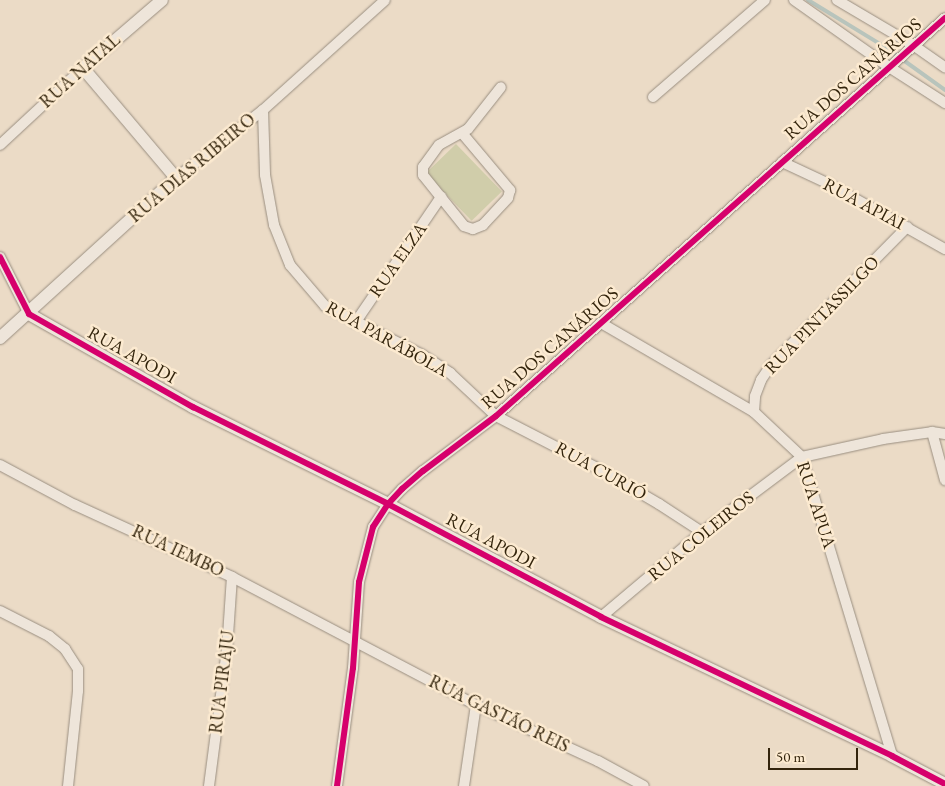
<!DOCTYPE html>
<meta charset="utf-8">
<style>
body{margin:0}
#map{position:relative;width:945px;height:786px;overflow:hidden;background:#ebdbc6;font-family:"EB Garamond",serif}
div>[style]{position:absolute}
.green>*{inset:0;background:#d0cdaa;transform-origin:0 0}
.stream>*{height:4px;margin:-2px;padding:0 2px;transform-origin:2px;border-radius:2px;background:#b8c4bc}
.roads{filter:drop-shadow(0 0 1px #998e80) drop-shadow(0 0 1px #998e80)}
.minor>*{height:10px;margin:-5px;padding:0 5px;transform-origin:5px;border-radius:5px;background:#eee5da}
.tertiary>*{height:12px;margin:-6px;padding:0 6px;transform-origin:6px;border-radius:6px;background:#eee5da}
.cycleway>*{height:6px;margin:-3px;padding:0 3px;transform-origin:3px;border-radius:3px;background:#d6006c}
span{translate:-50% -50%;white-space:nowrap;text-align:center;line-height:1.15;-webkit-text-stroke:5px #fcead0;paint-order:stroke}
.street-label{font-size:18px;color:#33240c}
.scale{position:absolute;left:768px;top:748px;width:90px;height:22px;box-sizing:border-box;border:2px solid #33240c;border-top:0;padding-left:6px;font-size:15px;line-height:18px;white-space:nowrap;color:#33240c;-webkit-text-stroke:4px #fcead0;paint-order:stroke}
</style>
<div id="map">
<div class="green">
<i style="left:456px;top:144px;width:66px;height:42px;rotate:46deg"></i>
</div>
<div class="stream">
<i style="left:808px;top:0;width:90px;rotate:31.4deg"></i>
<i style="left:885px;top:47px;width:74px;rotate:35.6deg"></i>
</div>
<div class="roads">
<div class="minor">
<i style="left:794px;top:0;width:116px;rotate:35.2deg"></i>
<i style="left:889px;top:67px;width:67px;rotate:32.7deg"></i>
<i style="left:837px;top:0;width:88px;rotate:30.6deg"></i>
<i style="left:913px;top:45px;width:39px;rotate:35deg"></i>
<i style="left:653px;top:97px;width:148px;rotate:-40.9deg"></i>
<i style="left:263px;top:110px;width:65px;rotate:88.2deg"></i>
<i style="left:265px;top:175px;width:51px;rotate:79.8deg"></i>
<i style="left:274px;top:225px;width:43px;rotate:68.2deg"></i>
<i style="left:290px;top:265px;width:54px;rotate:49.5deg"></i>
<i style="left:325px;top:306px;width:107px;rotate:26.6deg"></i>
<i style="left:421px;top:354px;width:35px;rotate:33deg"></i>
<i style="left:450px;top:373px;width:63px;rotate:43.1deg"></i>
<i style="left:496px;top:416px;width:118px;rotate:27.2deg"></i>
<i style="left:601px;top:470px;width:67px;rotate:30.4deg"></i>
<i style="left:659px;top:504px;width:51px;rotate:33.1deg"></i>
<i style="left:462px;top:133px;width:75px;rotate:49.9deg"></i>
<i style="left:510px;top:190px;width:8px;rotate:104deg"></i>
<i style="left:508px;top:198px;width:37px;rotate:133deg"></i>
<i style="left:483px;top:225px;width:11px;rotate:158deg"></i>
<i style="left:473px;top:229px;width:9px;rotate:-162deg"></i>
<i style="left:464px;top:226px;width:65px;rotate:-128.8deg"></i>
<i style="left:423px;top:175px;width:8px;rotate:-90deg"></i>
<i style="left:423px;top:167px;width:27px;rotate:-54deg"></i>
<i style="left:439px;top:145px;width:33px;rotate:-29deg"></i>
<i style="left:468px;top:129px;width:53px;rotate:-51.8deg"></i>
<i style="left:0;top:145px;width:113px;rotate:-42.9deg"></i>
<i style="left:782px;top:162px;width:52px;rotate:25.1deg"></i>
<i style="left:829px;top:184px;width:133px;rotate:29.3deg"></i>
<i style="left:176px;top:178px;width:110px;rotate:-38deg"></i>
<i style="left:263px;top:110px;width:164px;rotate:-42deg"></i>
<i style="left:0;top:257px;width:64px;rotate:63deg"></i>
<i style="left:355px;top:323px;width:153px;rotate:-55.7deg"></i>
<i style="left:601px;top:323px;width:177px;rotate:30.2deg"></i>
<i style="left:754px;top:412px;width:66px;rotate:43.2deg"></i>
<i style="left:802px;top:457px;width:312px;rotate:73.2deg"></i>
<i style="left:754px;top:412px;width:16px;rotate:-86deg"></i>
<i style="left:755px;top:396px;width:17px;rotate:-69deg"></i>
<i style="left:761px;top:380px;width:18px;rotate:-56deg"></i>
<i style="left:771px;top:365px;width:194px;rotate:-45.4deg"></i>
<i style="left:932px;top:432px;width:50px;rotate:74.8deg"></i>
<i style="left:0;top:465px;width:85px;rotate:28.1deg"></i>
<i style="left:75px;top:505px;width:173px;rotate:24.6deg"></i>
<i style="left:232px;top:577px;width:276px;rotate:27.7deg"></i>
<i style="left:476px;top:705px;width:134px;rotate:24.7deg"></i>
<i style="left:598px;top:761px;width:52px;rotate:28.5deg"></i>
<i style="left:0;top:611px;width:55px;rotate:27deg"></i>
<i style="left:49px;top:636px;width:21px;rotate:39deg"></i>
<i style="left:65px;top:649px;width:24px;rotate:57deg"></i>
<i style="left:78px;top:669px;width:22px;rotate:90deg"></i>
<i style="left:78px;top:691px;width:96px;rotate:96deg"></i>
<i style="left:601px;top:617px;width:132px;rotate:-40.1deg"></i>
<i style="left:702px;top:532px;width:125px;rotate:-36.9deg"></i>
<i style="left:802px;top:457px;width:83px;rotate:-12.5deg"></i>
<i style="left:883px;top:439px;width:49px;rotate:-8.1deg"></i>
<i style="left:932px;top:432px;width:13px;rotate:9deg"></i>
<i style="left:209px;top:786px;width:137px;rotate:-82.5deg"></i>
<i style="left:227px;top:650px;width:73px;rotate:-86.1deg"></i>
<i style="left:337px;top:786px;width:119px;rotate:-82.3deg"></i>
<i style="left:353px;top:668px;width:86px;rotate:-86deg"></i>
<i style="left:359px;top:582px;width:57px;rotate:-75.7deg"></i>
<i style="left:373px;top:527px;width:27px;rotate:-57deg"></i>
<i style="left:388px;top:504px;width:21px;rotate:-47deg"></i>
<i style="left:402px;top:489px;width:28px;rotate:-41deg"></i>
<i style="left:423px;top:471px;width:91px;rotate:-37deg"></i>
<i style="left:496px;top:416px;width:600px;rotate:-41.55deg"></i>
<i style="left:464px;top:786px;width:82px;rotate:-81.6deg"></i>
</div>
<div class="tertiary">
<i style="left:29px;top:314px;width:189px;rotate:29.6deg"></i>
<i style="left:193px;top:407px;width:218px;rotate:26.4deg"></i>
<i style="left:388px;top:504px;width:241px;rotate:27.9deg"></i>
<i style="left:601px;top:617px;width:322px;rotate:25.5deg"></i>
<i style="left:892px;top:756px;width:60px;rotate:27.8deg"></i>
<i style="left:0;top:338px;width:238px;rotate:-42.3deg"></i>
<i style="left:176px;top:178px;width:144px;rotate:-130.2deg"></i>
<i style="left:83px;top:68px;width:104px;rotate:-40.7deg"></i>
</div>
</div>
<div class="cycleway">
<i style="left:0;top:257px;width:64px;rotate:63deg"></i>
<i style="left:29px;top:314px;width:189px;rotate:29.6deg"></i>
<i style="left:193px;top:407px;width:218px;rotate:26.4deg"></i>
<i style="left:388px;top:504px;width:241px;rotate:27.9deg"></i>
<i style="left:601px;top:617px;width:322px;rotate:25.5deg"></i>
<i style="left:892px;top:756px;width:60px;rotate:27.8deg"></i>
<i style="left:337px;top:786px;width:119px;rotate:-82.3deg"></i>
<i style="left:353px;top:668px;width:86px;rotate:-86deg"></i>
<i style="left:359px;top:582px;width:57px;rotate:-75.7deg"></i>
<i style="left:373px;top:527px;width:27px;rotate:-57deg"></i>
<i style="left:388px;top:504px;width:21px;rotate:-47deg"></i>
<i style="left:402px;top:489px;width:28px;rotate:-41deg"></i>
<i style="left:423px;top:471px;width:91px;rotate:-37deg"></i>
<i style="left:496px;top:416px;width:600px;rotate:-41.55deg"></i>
</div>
<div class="street-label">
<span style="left:80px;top:71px;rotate:-42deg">RUA NATAL</span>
<span style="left:853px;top:79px;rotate:-41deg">RUA DOS CANÁRIOS</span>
<span style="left:192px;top:168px;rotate:-40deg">RUA DIAS RIBEIRO</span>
<span style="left:864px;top:204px;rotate:28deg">RUA APIAI</span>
<span style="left:398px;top:260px;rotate:-55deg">RUA ELZA</span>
<span style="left:822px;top:315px;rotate:-46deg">RUA PINTASSILGO</span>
<span style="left:387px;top:339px;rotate:29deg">RUA PARÁBOLA</span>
<span style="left:550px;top:348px;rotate:-41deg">RUA DOS CANÁRIOS</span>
<span style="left:132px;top:355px;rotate:29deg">RUA APODI</span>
<span style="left:601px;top:471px;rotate:29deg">RUA CURIÓ</span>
<span style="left:816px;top:505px;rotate:72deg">RUA APUA</span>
<span style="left:701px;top:536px;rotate:-39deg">RUA COLEIROS</span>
<span style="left:491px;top:541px;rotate:28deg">RUA APODI</span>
<span style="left:178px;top:551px;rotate:25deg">RUA IEMBO</span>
<span style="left:222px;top:682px;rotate:-83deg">RUA PIRAJU</span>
<span style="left:499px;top:714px;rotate:26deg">RUA GASTÃO REIS</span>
</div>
<div class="scale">50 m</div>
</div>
